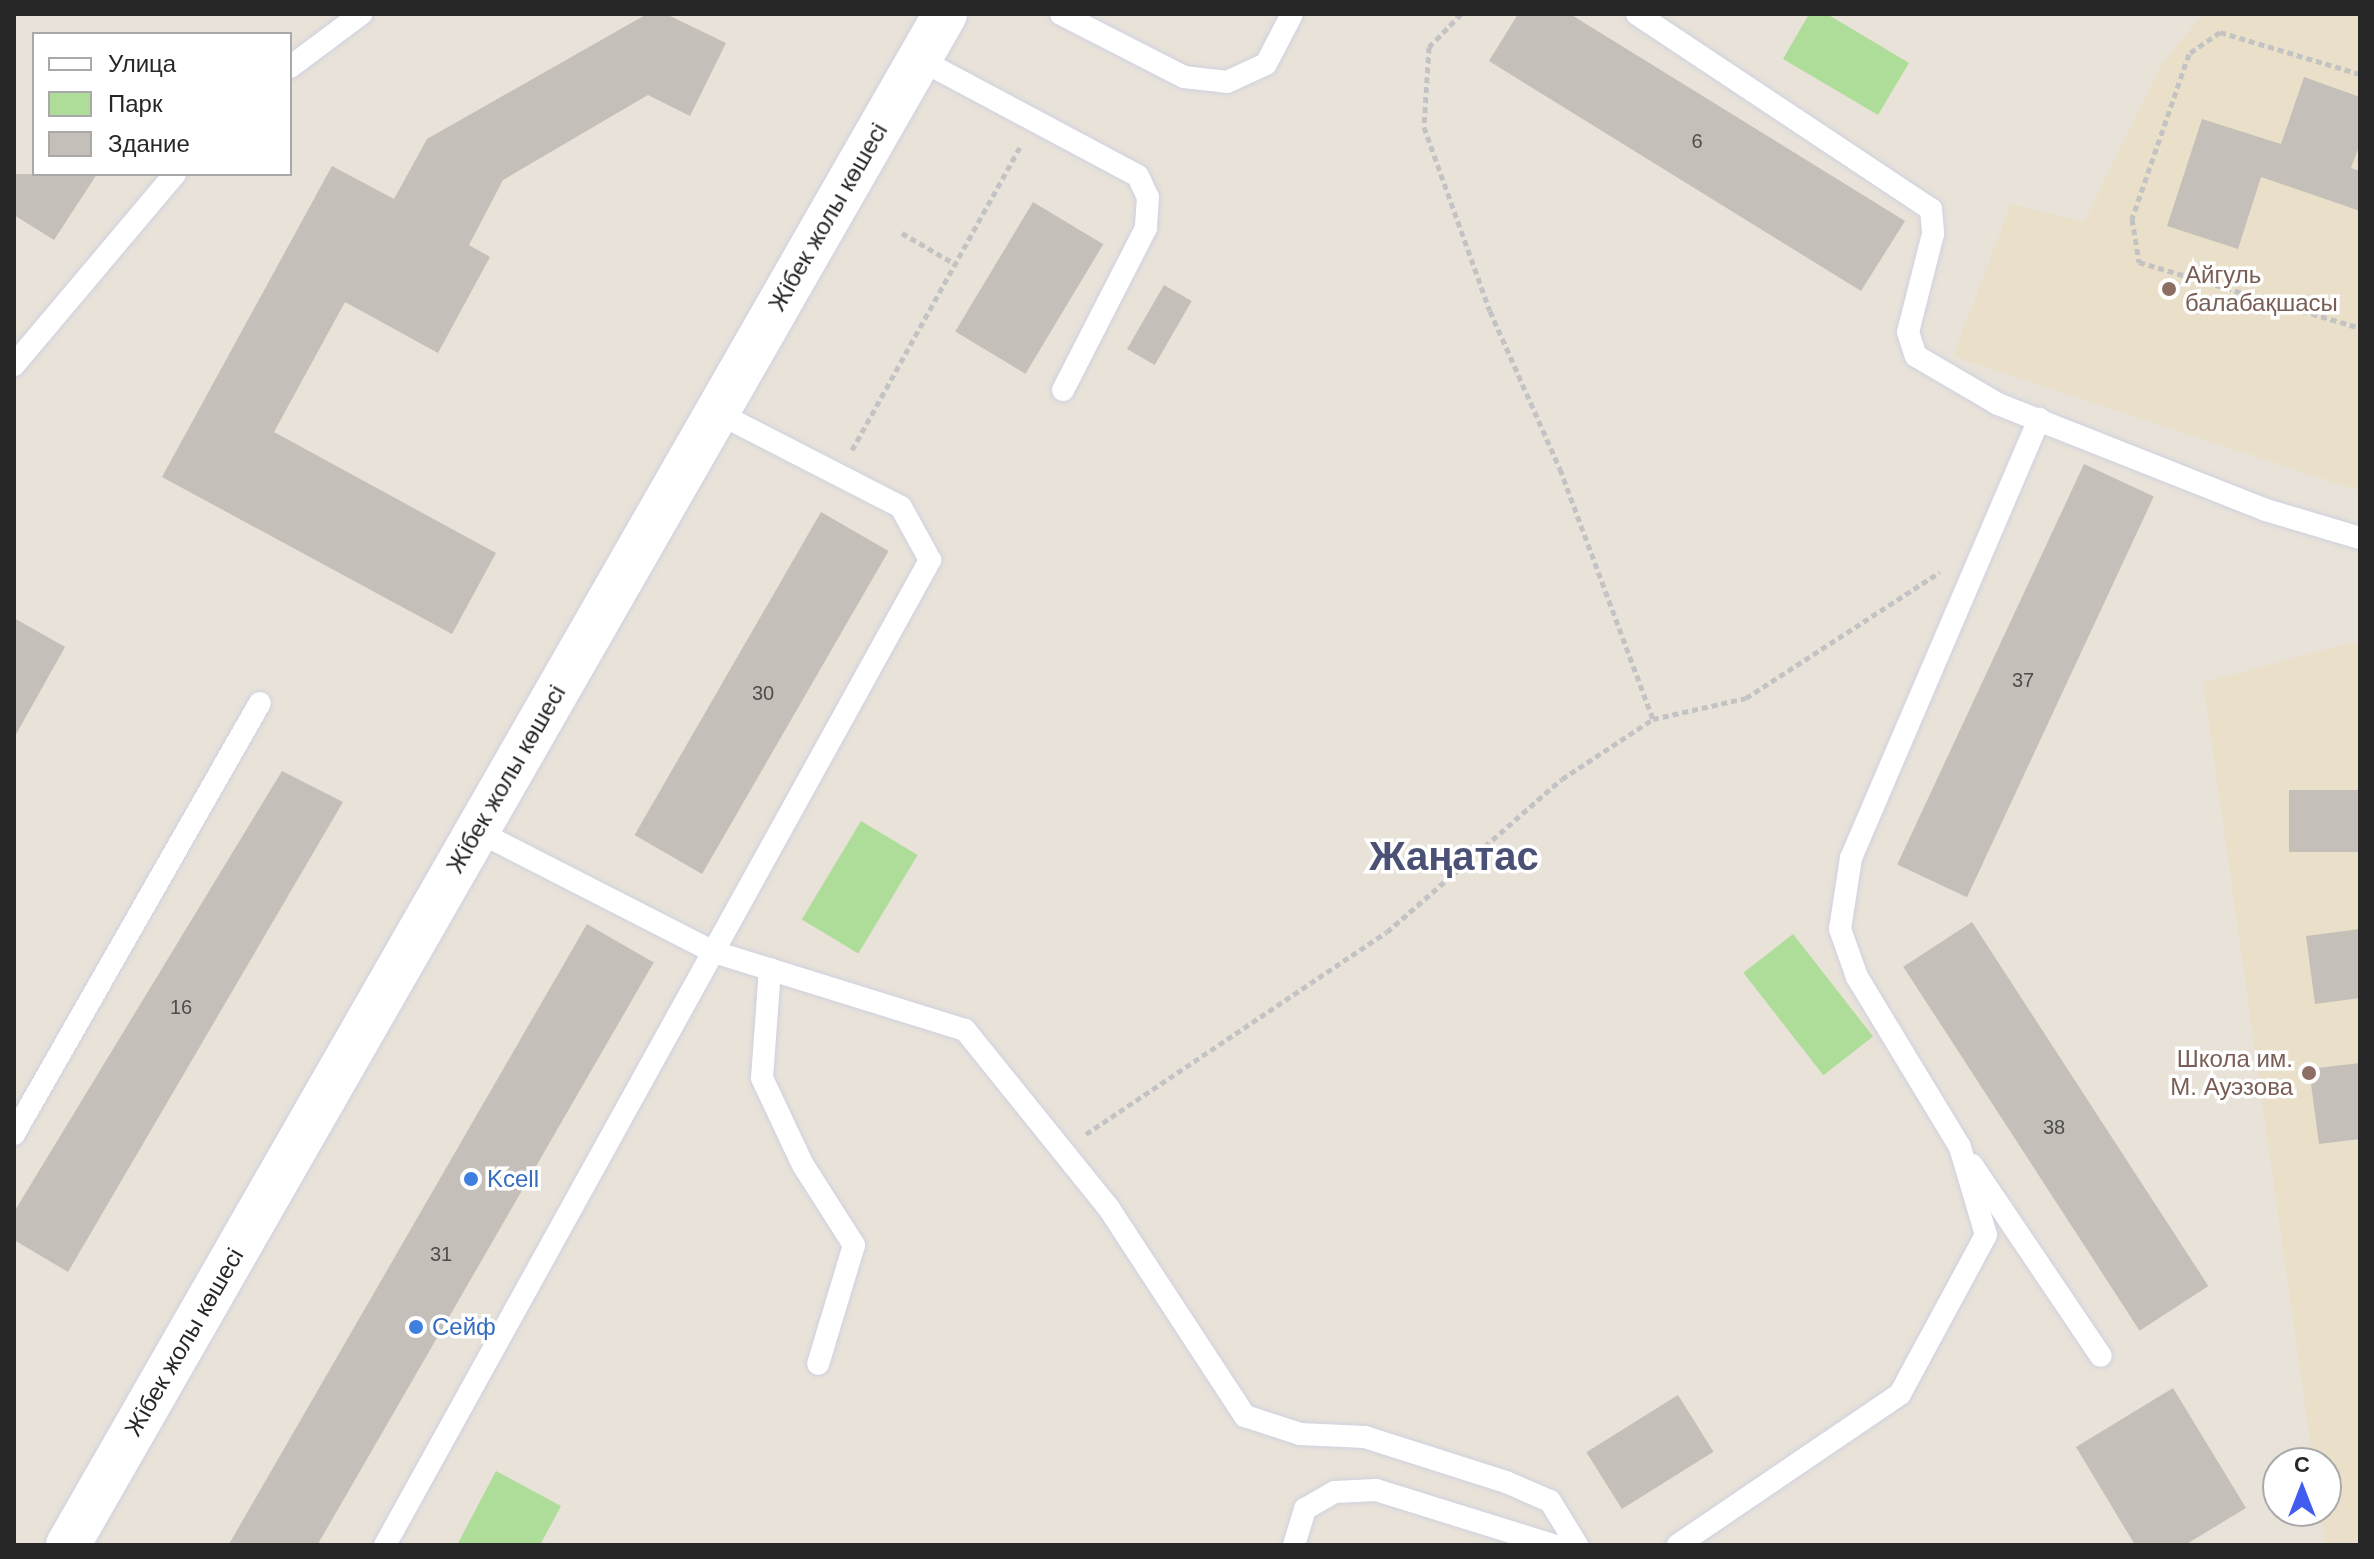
<!DOCTYPE html>
<meta charset="utf-8">
<style>
body{margin:0}
#map{position:relative;width:2374px;height:1559px;overflow:hidden;background:#e9e2d9;font-family:Helvetica,sans-serif}
div>[style]{position:absolute}
.education>*{inset:0;background:#eae0c9}
.green>*{inset:0;background:#addd98;transform-origin:0 0}
.building>*{inset:0;background:#c4bfb9;transform-origin:0 0}
.path>*{height:5px;margin-top:-2.5px;transform-origin:0;background:repeating-linear-gradient(90deg,#c3c3c3 0 6px,transparent 0 10px)}
.roads{filter:drop-shadow(0 0 2px #ced1df) drop-shadow(0 0 2px #ced1df)}
.service>*{height:22px;margin:-11px;padding:0 11px;transform-origin:11px;border-radius:11px;background:#fff}
.secondary>*{height:44px;margin:-22px;padding:0 22px;transform-origin:22px;border-radius:22px;background:#fff}
.dots>*{width:22px;height:22px;translate:-50% -50%;box-sizing:border-box;border:4px solid #fff;border-radius:50%}
span{translate:-50% -50%;white-space:nowrap;text-align:center;line-height:1.15;-webkit-text-stroke:7px #fff;paint-order:stroke}
.number-label{font-size:20px;color:#4e4d4c}
.number-label span{-webkit-text-stroke-width:0}
.street-label{font-size:24px;color:#272727}
.education-label{font-size:24px;color:#785e54}
.left{translate:0 -50%;text-align:left}
.right{translate:-100% -50%;text-align:right}
.shop-label{font-size:24px;color:#366cbe}
.town-label{font-size:40px;color:#4b5174;font-weight:700}
.frame{position:absolute;inset:0;border:16px solid #272727;pointer-events:none}
.legend{position:absolute;left:32px;top:32px;width:260px;height:144px;box-sizing:border-box;background:#fff;border:2px solid #a9a9a9;margin:0;padding:10px 14px;list-style:none;font-size:24px;color:#272727}
.legend li{display:flex;align-items:center;gap:16px;height:40px}
.legend b{width:40px;border:2px solid #a9a9a9}
.north{position:absolute;left:2262px;top:1447px;width:80px;height:80px;box-sizing:border-box;background:#fff;border:2px solid #a9a9a9;border-radius:50%;rotate:0deg;font-size:22px;font-weight:700;line-height:32px;text-align:center;color:#272727}
.north::after{content:'';display:block;margin:auto;width:28px;height:36px;background:#415cee;clip-path:polygon(50% 0,100% 100%,50% 72%,0 100%)}
</style>
<div id="map">
<div class="education">
<i style="clip-path:polygon(2203px 14px,2360px 14px,2360px 491px,1953px 356px,2011px 204px,2084px 222px,2161px 65px)"></i>
<i style="clip-path:polygon(2360px 641px,2360px 1545px,2325px 1545px,2320px 1511px,2326px 1511px,2326px 1463px,2313px 1463px,2203px 682px)"></i>
</div>
<div class="green">
<i style="clip-path:polygon(1809px 14px,1827px 14px,1909px 63px,1878px 115px,1783px 59px)"></i>
<i style="left:861px;top:821px;width:66px;height:115px;rotate:31deg"></i>
<i style="left:1793px;top:934px;width:130px;height:63px;rotate:52deg"></i>
<i style="clip-path:polygon(496px 1471px,561px 1506px,540px 1545px,457px 1545px)"></i>
</div>
<div class="building">
<i style="clip-path:polygon(647px 14px,666px 14px,726px 43px,690px 116px,648px 95px,503px 180px,469px 245px,490px 257px,438px 353px,345px 302px,274px 432px,496px 553px,452px 634px,162px 477px,332px 166px,394px 199px,427px 139px)"></i>
<i style="clip-path:polygon(1518px 14px,1570px 14px,1905px 221px,1861px 291px,1489px 61px)"></i>
<i style="clip-path:polygon(2304px 77px,2360px 97px,2360px 144px,2351px 168px,2360px 171px,2360px 211px,2261px 177px,2238px 249px,2167px 226px,2202px 119px,2281px 144px)"></i>
<i style="clip-path:polygon(14px 174px,97px 174px,54px 240px,14px 215px)"></i>
<i style="left:1033px;top:202px;width:82px;height:151px;rotate:31deg"></i>
<i style="left:1164px;top:285px;width:32px;height:74px;rotate:30deg"></i>
<i style="left:2084px;top:464px;width:77px;height:442px;rotate:25deg"></i>
<i style="left:821px;top:512px;width:78px;height:373px;rotate:30deg"></i>
<i style="clip-path:polygon(14px 618px,65px 647px,14px 738px)"></i>
<i style="clip-path:polygon(282px 771px,343px 802px,68px 1272px,14px 1240px,14px 1212px)"></i>
<i style="left:2360px;top:790px;width:62px;height:71px;rotate:90deg"></i>
<i style="left:1972px;top:922px;width:434px;height:82px;rotate:57deg"></i>
<i style="left:587px;top:924px;width:77px;height:717px;rotate:30deg"></i>
<i style="clip-path:polygon(2360px 929px,2360px 998px,2315px 1004px,2306px 936px)"></i>
<i style="clip-path:polygon(2360px 1063px,2360px 1139px,2319px 1144px,2309px 1069px)"></i>
<i style="clip-path:polygon(2173px 1388px,2246px 1508px,2185px 1545px,2135px 1545px,2076px 1447px)"></i>
<i style="left:1678px;top:1395px;width:67px;height:108px;rotate:58deg"></i>
</div>
<div class="path">
<i style="left:1461px;top:14px;width:46px;rotate:134.1deg"></i>
<i style="left:1429px;top:47px;width:80px;rotate:93.6deg"></i>
<i style="left:1424px;top:127px;width:195px;rotate:70.3deg"></i>
<i style="left:1490px;top:311px;width:173px;rotate:66.1deg"></i>
<i style="left:1560px;top:469px;width:267px;rotate:69.6deg"></i>
<i style="left:2360px;top:74px;width:146px;rotate:-163.3deg"></i>
<i style="left:2220px;top:32px;width:38px;rotate:145deg"></i>
<i style="left:2189px;top:54px;width:175px;rotate:109.1deg"></i>
<i style="left:2132px;top:219px;width:44px;rotate:80.8deg"></i>
<i style="left:2139px;top:262px;width:231px;rotate:16.6deg"></i>
<i style="left:902px;top:233px;width:61px;rotate:30.3deg"></i>
<i style="left:852px;top:450px;width:346px;rotate:-61deg"></i>
<i style="left:1086px;top:1134px;width:362px;rotate:-33.9deg"></i>
<i style="left:1387px;top:932px;width:232px;rotate:-41.2deg"></i>
<i style="left:1562px;top:779px;width:109px;rotate:-33.4deg"></i>
<i style="left:1653px;top:719px;width:95px;rotate:-12.7deg"></i>
<i style="left:1746px;top:698px;width:231px;rotate:-33deg"></i>
</div>
<div class="roads">
<div class="service">
<i style="left:1061px;top:14px;width:138px;rotate:27.1deg"></i>
<i style="left:1184px;top:77px;width:43px;rotate:6.6deg"></i>
<i style="left:1227px;top:82px;width:43px;rotate:-24.8deg"></i>
<i style="left:1266px;top:64px;width:56px;rotate:-62.5deg"></i>
<i style="left:1637px;top:14px;width:353px;rotate:33.6deg"></i>
<i style="left:1931px;top:209px;width:25px;rotate:85deg"></i>
<i style="left:1933px;top:234px;width:101px;rotate:104.3deg"></i>
<i style="left:1908px;top:332px;width:25px;rotate:72deg"></i>
<i style="left:1916px;top:356px;width:95px;rotate:30.3deg"></i>
<i style="left:1998px;top:404px;width:288px;rotate:21.6deg"></i>
<i style="left:2266px;top:510px;width:98px;rotate:16.6deg"></i>
<i style="left:919px;top:59px;width:248px;rotate:28.1deg"></i>
<i style="left:1138px;top:176px;width:23px;rotate:65deg"></i>
<i style="left:1148px;top:197px;width:31px;rotate:94deg"></i>
<i style="left:1146px;top:228px;width:182px;rotate:117.1deg"></i>
<i style="left:290px;top:67px;width:89px;rotate:-36.7deg"></i>
<i style="left:14px;top:365px;width:250px;rotate:-49.9deg"></i>
<i style="left:477px;top:831px;width:263px;rotate:27.1deg"></i>
<i style="left:711px;top:951px;width:266px;rotate:17.3deg"></i>
<i style="left:965px;top:1030px;width:228px;rotate:51.1deg"></i>
<i style="left:1108px;top:1207px;width:250px;rotate:56.8deg"></i>
<i style="left:1245px;top:1416px;width:58px;rotate:18.1deg"></i>
<i style="left:1300px;top:1434px;width:65px;rotate:2.6deg"></i>
<i style="left:1365px;top:1437px;width:148px;rotate:17.7deg"></i>
<i style="left:1506px;top:1482px;width:48px;rotate:23.4deg"></i>
<i style="left:1550px;top:1501px;width:52px;rotate:58.5deg"></i>
<i style="left:770px;top:969px;width:109px;rotate:94.2deg"></i>
<i style="left:762px;top:1078px;width:96px;rotate:64.8deg"></i>
<i style="left:803px;top:1165px;width:95px;rotate:57.5deg"></i>
<i style="left:854px;top:1245px;width:124px;rotate:106.8deg"></i>
<i style="left:14px;top:1134px;width:496px;rotate:-60.3deg"></i>
<i style="left:1972px;top:1165px;width:230px;rotate:56deg"></i>
<i style="left:385px;top:1545px;width:1126px;rotate:-61.04deg"></i>
<i style="left:930px;top:560px;width:60px;rotate:-118.7deg"></i>
<i style="left:901px;top:507px;width:208px;rotate:-152.8deg"></i>
<i style="left:1294px;top:1545px;width:38px;rotate:-73deg"></i>
<i style="left:1305px;top:1509px;width:34px;rotate:-30deg"></i>
<i style="left:1335px;top:1492px;width:41px;rotate:-2.8deg"></i>
<i style="left:1376px;top:1490px;width:185px;rotate:17.3deg"></i>
<i style="left:1678px;top:1545px;width:268px;rotate:-34.2deg"></i>
<i style="left:1900px;top:1394px;width:181px;rotate:-61.6deg"></i>
<i style="left:1986px;top:1235px;width:92px;rotate:-106.5deg"></i>
<i style="left:1960px;top:1147px;width:199px;rotate:-121.2deg"></i>
<i style="left:1857px;top:977px;width:51px;rotate:-109.5deg"></i>
<i style="left:1840px;top:929px;width:72px;rotate:-81.2deg"></i>
<i style="left:1851px;top:858px;width:478px;rotate:-66.8deg"></i>
</div>
<div class="secondary">
<i style="left:68px;top:1545px;width:1764px;rotate:-60.19deg"></i>
</div>
</div>
<div class="dots">
<i style="left:2169px;top:289px;background:#8d6e63"></i>
<i style="left:2309px;top:1073px;background:#8d6e63"></i>
<i style="left:471px;top:1179px;background:#3f7fe0"></i>
<i style="left:416px;top:1327px;background:#3f7fe0"></i>
</div>
<div class="number-label">
<span style="left:1697px;top:141px">6</span>
<span style="left:2023px;top:680px">37</span>
<span style="left:763px;top:693px">30</span>
<span style="left:181px;top:1007px">16</span>
<span style="left:2054px;top:1127px">38</span>
<span style="left:441px;top:1254px">31</span>
</div>
<div class="street-label">
<span style="left:828px;top:217px;rotate:-60deg">Жібек жолы көшесі</span>
<span style="left:506px;top:779px;rotate:-60deg">Жібек жолы көшесі</span>
<span style="left:184px;top:1342px;rotate:-60deg">Жібек жолы көшесі</span>
</div>
<div class="education-label">
<span class="left" style="left:2185px;top:289px">Айгуль<br>балабақшасы</span>
<span class="right" style="left:2293px;top:1073px">Школа им.<br>М. Ауэзова</span>
</div>
<div class="shop-label">
<span class="left" style="left:487px;top:1179px">Kcell</span>
<span class="left" style="left:432px;top:1327px">Сейф</span>
</div>
<div class="town-label">
<span style="left:1454px;top:856px">Жаңатас</span>
</div>
<div class="frame"></div>
<ul class="legend">
<li><b style="height:10px;background:#fff"></b>Улица</li>
<li><b style="height:22px;background:#addd98"></b>Парк</li>
<li><b style="height:22px;background:#c4bfb9"></b>Здание</li>
</ul>
<div class="north">С</div>
</div>
